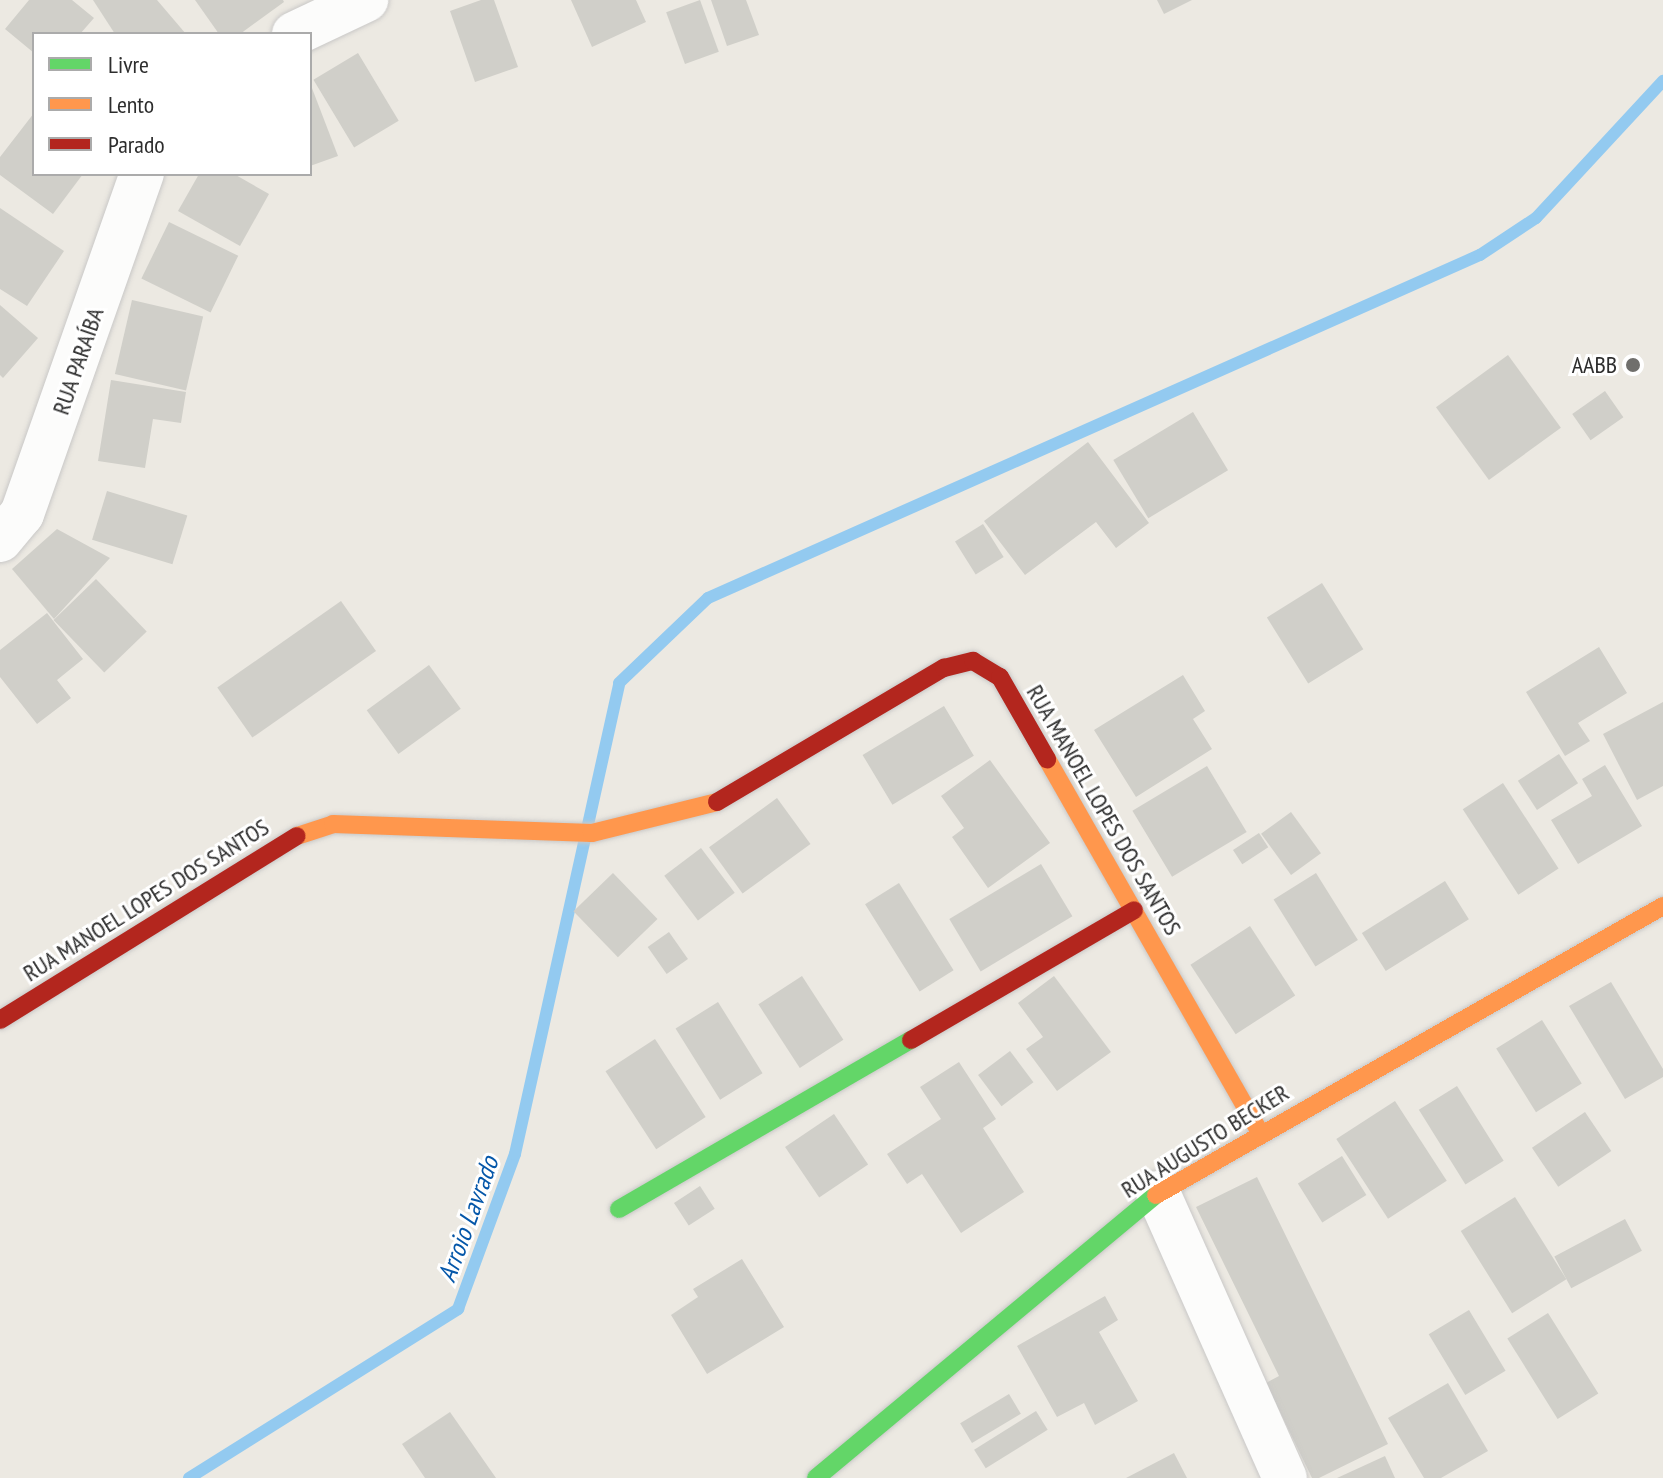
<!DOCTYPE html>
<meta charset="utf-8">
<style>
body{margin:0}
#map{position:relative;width:1663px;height:1478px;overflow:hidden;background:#ece9e2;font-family:"PT Sans Narrow",sans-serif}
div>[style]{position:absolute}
.stream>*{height:12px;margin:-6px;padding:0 6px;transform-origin:6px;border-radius:6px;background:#93caf0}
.building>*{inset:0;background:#d0cfc9;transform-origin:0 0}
.roads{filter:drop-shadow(0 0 2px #c9c8c7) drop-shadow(0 0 2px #c9c8c7)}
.street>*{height:44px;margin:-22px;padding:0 22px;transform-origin:22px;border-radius:22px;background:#fcfcfb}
.fast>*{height:18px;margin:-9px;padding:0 9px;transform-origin:9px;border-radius:9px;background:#63d668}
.slow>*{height:18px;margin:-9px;padding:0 9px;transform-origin:9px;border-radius:9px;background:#ff974d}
.jam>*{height:18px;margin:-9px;padding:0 9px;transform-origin:9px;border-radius:9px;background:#b3261e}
.dots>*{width:22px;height:22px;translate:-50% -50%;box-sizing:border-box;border:4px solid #fff;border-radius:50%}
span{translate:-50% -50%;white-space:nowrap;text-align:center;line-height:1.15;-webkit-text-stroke:6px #fff;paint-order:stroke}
.street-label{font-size:24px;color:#2d2d2d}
.poi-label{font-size:24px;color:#2d2d2d}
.right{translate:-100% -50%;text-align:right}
.water-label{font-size:26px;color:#0557a9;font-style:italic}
.legend{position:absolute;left:32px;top:32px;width:280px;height:144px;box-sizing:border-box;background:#fff;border:2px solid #ababab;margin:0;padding:10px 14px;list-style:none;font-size:24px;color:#2d2d2d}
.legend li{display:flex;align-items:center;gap:16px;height:40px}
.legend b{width:40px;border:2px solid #ababab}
</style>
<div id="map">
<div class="stream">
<i style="left:189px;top:1478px;width:318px;rotate:-32.1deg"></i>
<i style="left:458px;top:1309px;width:165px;rotate:-69.8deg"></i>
<i style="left:515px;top:1154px;width:482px;rotate:-77.5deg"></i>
<i style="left:619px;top:683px;width:123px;rotate:-43.7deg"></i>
<i style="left:708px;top:598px;width:845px;rotate:-23.96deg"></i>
<i style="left:1480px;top:255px;width:67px;rotate:-33.5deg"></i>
<i style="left:1536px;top:218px;width:187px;rotate:-47.2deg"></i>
</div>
<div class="building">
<i style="clip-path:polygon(29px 0,72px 0,94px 18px,80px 34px,34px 34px,34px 53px,5px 29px)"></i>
<i style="clip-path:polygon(93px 0,157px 0,186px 34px,115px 34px)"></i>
<i style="clip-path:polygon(195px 0,283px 0,284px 2px,240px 34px,219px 34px)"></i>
<i style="clip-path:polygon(481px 0,494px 0,518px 67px,475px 82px,450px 11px)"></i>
<i style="clip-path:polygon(571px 0,636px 0,646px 22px,592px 47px)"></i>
<i style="left:700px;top:0;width:55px;height:36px;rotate:70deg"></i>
<i style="clip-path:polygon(711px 0,746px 0,759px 35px,727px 46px)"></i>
<i style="clip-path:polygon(1157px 0,1192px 0,1164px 14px)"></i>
<i style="left:358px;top:53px;width:79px;height:52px;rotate:59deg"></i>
<i style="clip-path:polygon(310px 83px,338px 156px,310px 166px)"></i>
<i style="clip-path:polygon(34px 113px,34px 174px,83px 174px,53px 214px,0 175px,0 157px)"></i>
<i style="clip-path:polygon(199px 174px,234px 174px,269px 194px,240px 246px,178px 211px)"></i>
<i style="clip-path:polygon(0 208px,64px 251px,27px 306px,0 289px)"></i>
<i style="left:169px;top:222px;width:77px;height:63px;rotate:26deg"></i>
<i style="left:132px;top:300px;width:73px;height:76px;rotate:13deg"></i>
<i style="clip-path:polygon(0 305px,38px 338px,3px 378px,0 375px)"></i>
<i style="left:1508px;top:355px;width:90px;height:89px;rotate:54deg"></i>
<i style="clip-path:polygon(111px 380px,186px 392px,181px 423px,153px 419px,145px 468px,98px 461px)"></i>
<i style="left:1605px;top:391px;width:32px;height:40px;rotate:55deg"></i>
<i style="left:1193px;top:412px;width:68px;height:93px;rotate:59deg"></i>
<i style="clip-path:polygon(1088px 442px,1149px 523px,1116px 548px,1096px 522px,1025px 575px,984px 521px)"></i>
<i style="left:107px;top:491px;width:84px;height:51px;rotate:17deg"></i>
<i style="left:983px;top:524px;width:39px;height:33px;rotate:58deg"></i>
<i style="clip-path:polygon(57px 529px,110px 558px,54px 619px,12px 569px)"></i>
<i style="left:96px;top:579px;width:73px;height:59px;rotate:46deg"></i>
<i style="left:1322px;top:583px;width:78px;height:65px;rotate:58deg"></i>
<i style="left:341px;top:601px;width:61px;height:151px;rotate:55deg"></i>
<i style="clip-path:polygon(47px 613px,83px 659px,57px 680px,71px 698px,37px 724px,0 677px,0 650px)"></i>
<i style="clip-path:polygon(1599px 647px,1627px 693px,1578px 723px,1590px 741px,1565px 756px,1526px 692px)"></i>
<i style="left:429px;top:665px;width:54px;height:77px;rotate:54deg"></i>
<i style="clip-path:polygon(1183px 675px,1205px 711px,1193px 719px,1212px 749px,1136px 797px,1094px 730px)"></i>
<i style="clip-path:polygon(1663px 702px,1663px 786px,1637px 800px,1603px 734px)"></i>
<i style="left:944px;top:706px;width:58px;height:95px;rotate:59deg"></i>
<i style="left:1559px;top:754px;width:35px;height:49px;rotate:57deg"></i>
<i style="clip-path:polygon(990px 760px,1050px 843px,988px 888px,952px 837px,964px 828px,941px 796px)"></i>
<i style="clip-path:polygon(1605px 765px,1642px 826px,1578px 864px,1551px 820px,1592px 796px,1582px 779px)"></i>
<i style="left:1207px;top:766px;width:77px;height:87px;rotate:59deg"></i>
<i style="left:1503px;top:783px;width:102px;height:48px;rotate:57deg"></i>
<i style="left:777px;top:798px;width:57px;height:84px;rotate:54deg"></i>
<i style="left:1291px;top:812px;width:51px;height:37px;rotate:54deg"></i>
<i style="left:1259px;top:833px;width:17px;height:31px;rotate:57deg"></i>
<i style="left:701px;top:848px;width:56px;height:46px;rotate:53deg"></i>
<i style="left:1041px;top:864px;width:61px;height:107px;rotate:59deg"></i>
<i style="left:613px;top:873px;width:64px;height:55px;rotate:46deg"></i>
<i style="left:1316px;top:873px;width:79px;height:50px;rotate:58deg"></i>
<i style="left:1445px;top:881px;width:45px;height:98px;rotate:58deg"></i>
<i style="left:899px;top:883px;width:103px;height:40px;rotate:58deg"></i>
<i style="left:1250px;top:926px;width:83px;height:71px;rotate:57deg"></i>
<i style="left:669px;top:932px;width:33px;height:26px;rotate:55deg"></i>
<i style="left:802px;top:976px;width:76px;height:52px;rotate:57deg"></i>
<i style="clip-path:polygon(1054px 976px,1111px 1052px,1057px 1091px,1026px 1049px,1043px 1037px,1018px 1003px)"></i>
<i style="clip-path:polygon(1611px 982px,1663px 1069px,1663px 1077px,1625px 1099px,1569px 1006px)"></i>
<i style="left:718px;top:1002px;width:84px;height:50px;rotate:58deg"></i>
<i style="left:1542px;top:1020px;width:75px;height:54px;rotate:58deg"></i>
<i style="left:655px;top:1039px;width:93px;height:59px;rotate:57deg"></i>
<i style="left:1010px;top:1051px;width:39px;height:40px;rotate:53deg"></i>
<i style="clip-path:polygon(959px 1062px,996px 1119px,983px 1128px,1024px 1192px,961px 1233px,922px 1174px,907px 1184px,887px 1154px,941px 1119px,920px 1087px)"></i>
<i style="left:1457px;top:1086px;width:88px;height:45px;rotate:58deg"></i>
<i style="left:1395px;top:1101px;width:95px;height:70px;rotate:57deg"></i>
<i style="left:1585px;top:1112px;width:47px;height:64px;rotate:56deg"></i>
<i style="left:834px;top:1114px;width:61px;height:59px;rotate:56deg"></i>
<i style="left:1342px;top:1156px;width:46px;height:52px;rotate:58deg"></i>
<i style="clip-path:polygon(1257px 1177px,1388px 1444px,1319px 1478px,1312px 1478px,1266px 1383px,1279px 1376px,1196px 1207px)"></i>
<i style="left:700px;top:1186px;width:27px;height:31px;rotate:57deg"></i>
<i style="left:1515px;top:1197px;width:97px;height:64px;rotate:58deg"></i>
<i style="left:1625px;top:1219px;width:36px;height:80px;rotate:62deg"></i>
<i style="clip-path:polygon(742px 1259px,784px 1327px,707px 1374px,671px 1315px,698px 1297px,693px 1289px)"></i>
<i style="clip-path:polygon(1105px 1296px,1118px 1320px,1099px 1332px,1138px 1401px,1095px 1425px,1084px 1403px,1057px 1417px,1017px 1346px)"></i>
<i style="left:1469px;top:1310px;width:71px;height:47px;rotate:59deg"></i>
<i style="left:1548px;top:1313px;width:95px;height:48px;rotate:58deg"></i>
<i style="clip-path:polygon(1448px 1383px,1488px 1451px,1441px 1478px,1424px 1478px,1388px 1418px)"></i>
<i style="left:1009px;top:1394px;width:23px;height:57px;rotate:59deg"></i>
<i style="left:1036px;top:1411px;width:22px;height:73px;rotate:58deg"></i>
<i style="clip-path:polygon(450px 1412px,496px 1478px,425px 1478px,402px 1444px)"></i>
<i style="clip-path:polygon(1174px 1453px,1187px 1478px,1126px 1478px)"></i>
<i style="clip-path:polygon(1385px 1456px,1395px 1478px,1337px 1478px)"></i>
</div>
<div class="roads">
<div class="street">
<i style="left:294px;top:34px;width:80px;rotate:-25.3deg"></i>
<i style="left:0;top:540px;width:34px;rotate:-50deg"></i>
<i style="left:22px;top:514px;width:361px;rotate:-70.6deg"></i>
<i style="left:1158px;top:1193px;width:312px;rotate:66deg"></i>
</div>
<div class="fast">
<i style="left:619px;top:1209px;width:337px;rotate:-30.1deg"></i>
<i style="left:816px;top:1478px;width:442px;rotate:-39.8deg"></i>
</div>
<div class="slow">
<i style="left:1047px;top:759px;width:428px;rotate:60.3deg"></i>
<i style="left:297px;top:836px;width:38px;rotate:-18deg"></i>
<i style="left:333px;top:824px;width:259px;rotate:2deg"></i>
<i style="left:592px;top:833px;width:129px;rotate:-13.9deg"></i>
<i style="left:1156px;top:1195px;width:584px;rotate:-29.68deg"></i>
</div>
<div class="jam">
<i style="left:717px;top:802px;width:264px;rotate:-30.6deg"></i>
<i style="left:944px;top:668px;width:30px;rotate:-14deg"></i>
<i style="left:973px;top:661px;width:31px;rotate:31deg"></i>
<i style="left:1000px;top:677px;width:95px;rotate:60.2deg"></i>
<i style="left:0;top:1020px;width:349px;rotate:-31.8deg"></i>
<i style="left:911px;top:1040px;width:258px;rotate:-30.2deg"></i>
</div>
</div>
<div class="dots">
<i style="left:1633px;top:365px;background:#706f6c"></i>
</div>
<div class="street-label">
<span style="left:78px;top:361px;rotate:-71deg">RUA PARAÍBA</span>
<span style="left:1104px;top:810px;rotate:60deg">RUA MANOEL LOPES DOS SANTOS</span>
<span style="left:146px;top:900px;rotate:-32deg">RUA MANOEL LOPES DOS SANTOS</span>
<span style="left:1205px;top:1141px;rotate:-32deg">RUA AUGUSTO BECKER</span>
</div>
<div class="poi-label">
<span class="right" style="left:1617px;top:365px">AABB</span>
</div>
<div class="water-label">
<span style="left:468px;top:1219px;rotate:-70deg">Arroio Lavrado</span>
</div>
<ul class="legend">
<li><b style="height:10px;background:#63d668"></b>Livre</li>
<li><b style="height:10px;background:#ff974d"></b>Lento</li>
<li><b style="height:10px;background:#b3261e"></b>Parado</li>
</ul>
</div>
